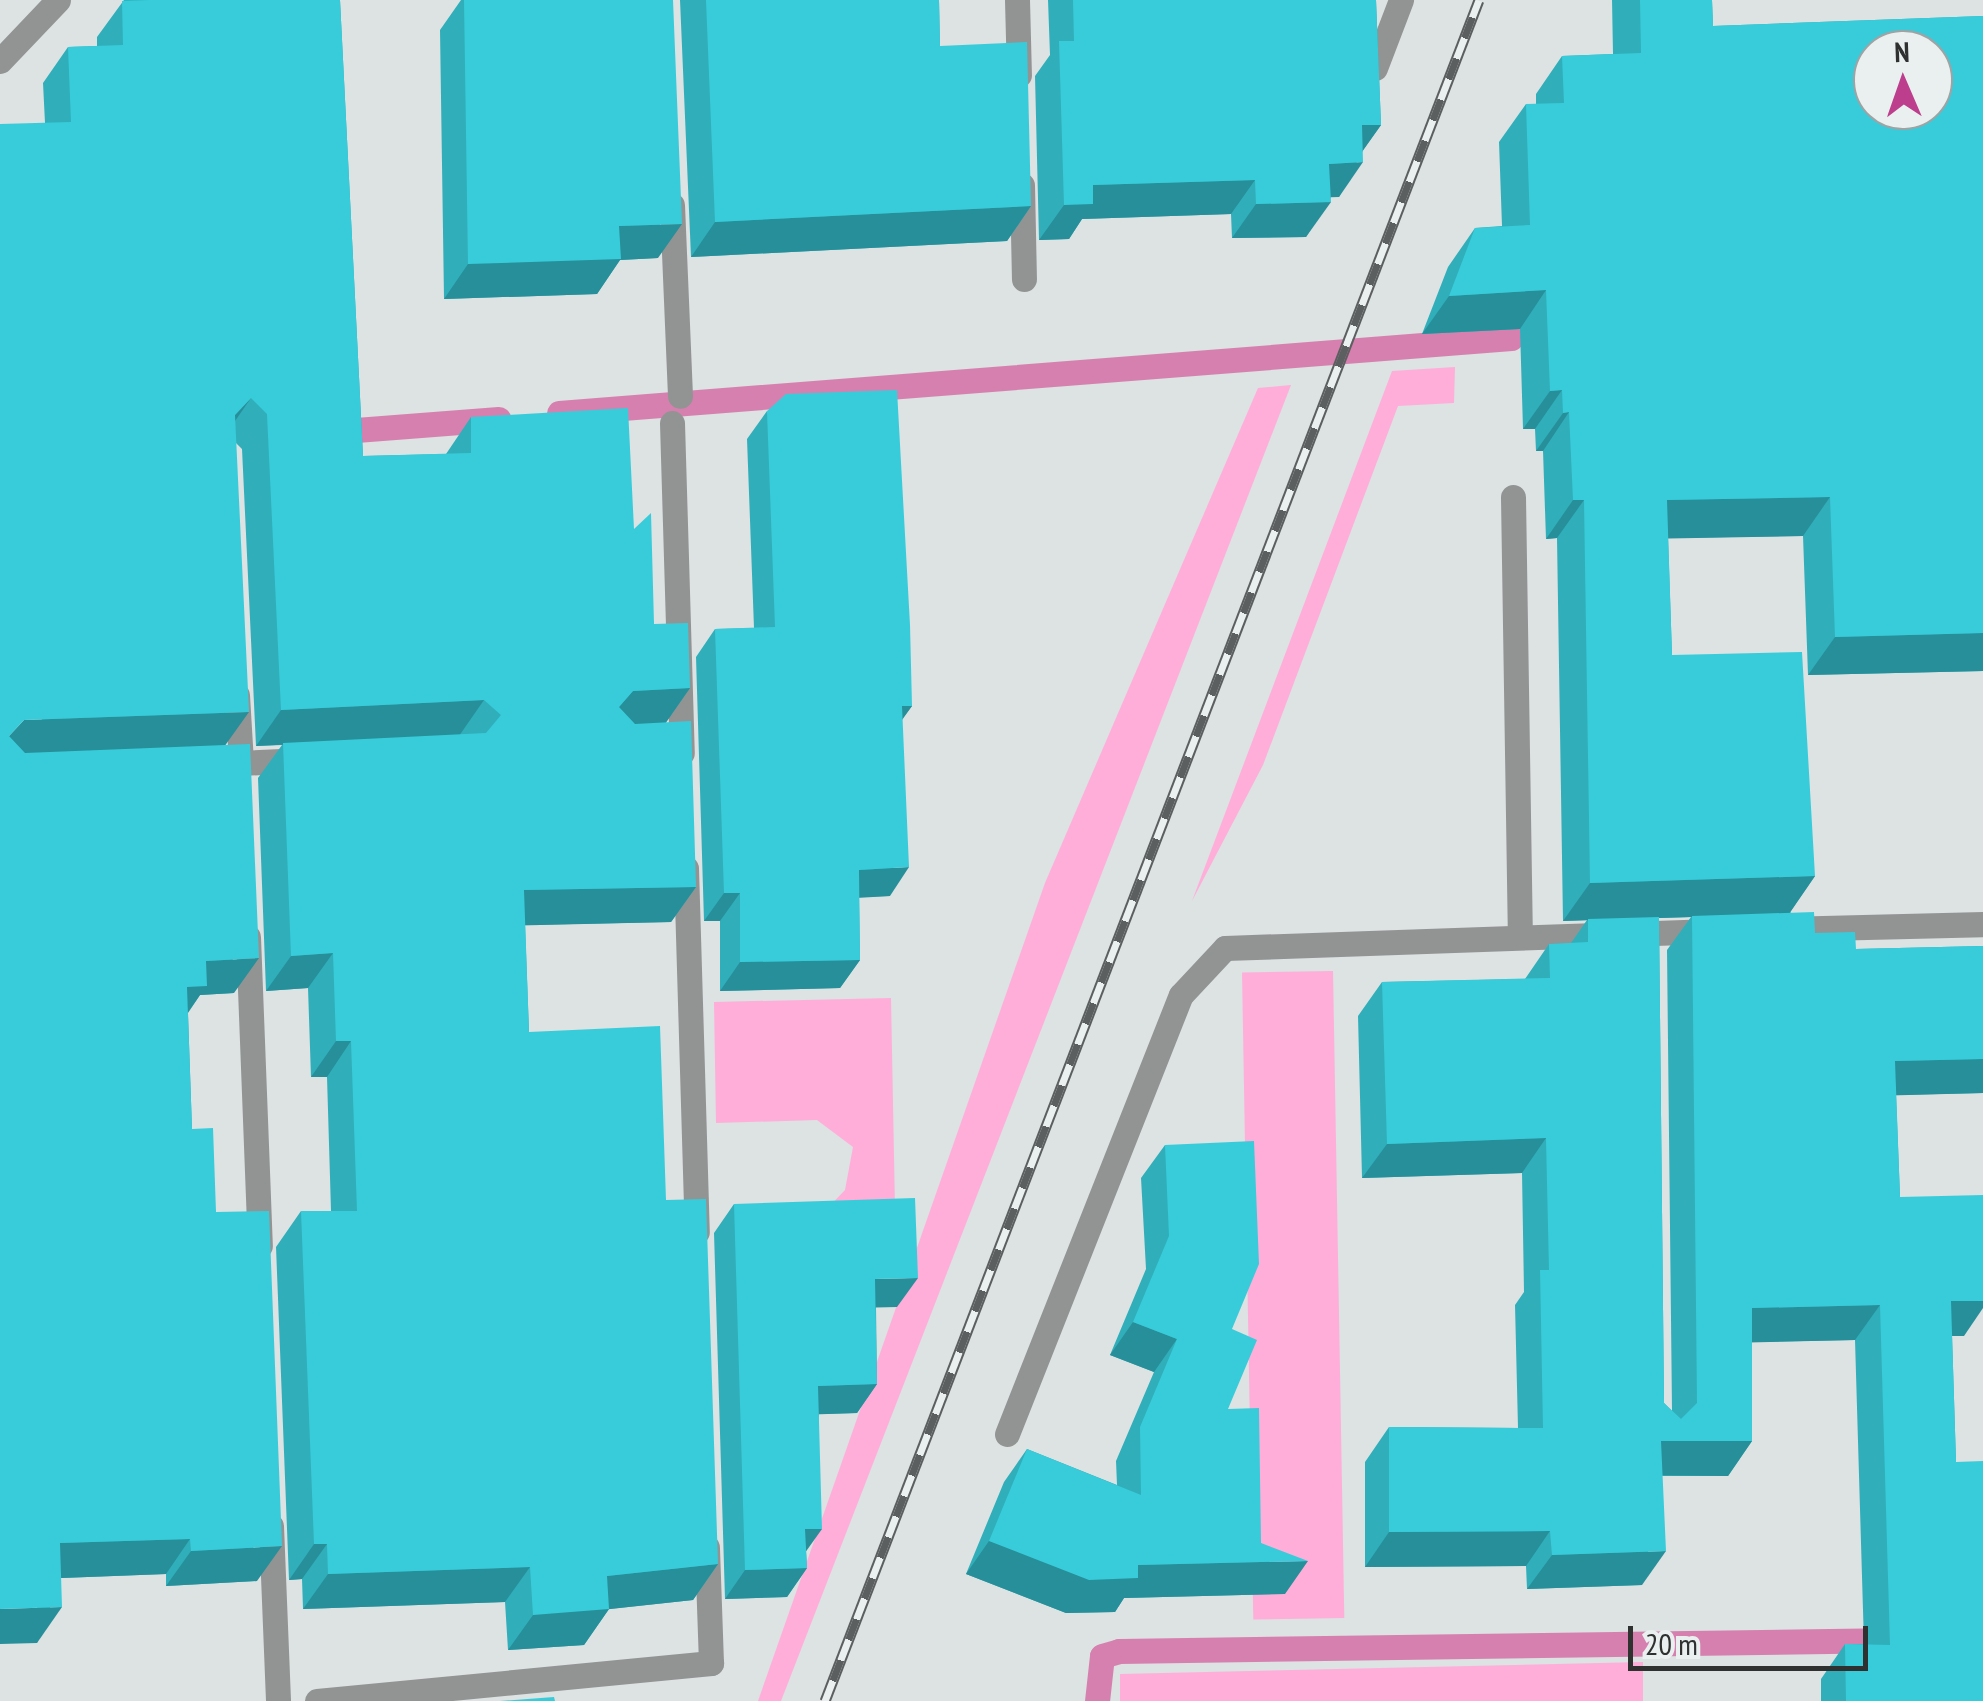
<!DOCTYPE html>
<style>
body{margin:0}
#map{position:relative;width:1983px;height:1701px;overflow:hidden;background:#dde2e3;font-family:"PT Sans Narrow",sans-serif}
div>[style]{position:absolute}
.green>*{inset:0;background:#ffaed9;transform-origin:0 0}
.stream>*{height:25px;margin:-12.5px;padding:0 12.5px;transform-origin:12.5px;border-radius:12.5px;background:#d680af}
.minor>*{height:25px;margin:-12.5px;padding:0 12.5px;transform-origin:12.5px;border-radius:12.5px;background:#929494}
.rail>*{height:11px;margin-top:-5.5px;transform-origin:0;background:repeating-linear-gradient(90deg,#eaeff0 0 22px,#5c5f5f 0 44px);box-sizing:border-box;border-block:2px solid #5c5f5f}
.wall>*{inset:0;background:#30afbb}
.shaded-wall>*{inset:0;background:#278f99}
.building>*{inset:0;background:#38ccda}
span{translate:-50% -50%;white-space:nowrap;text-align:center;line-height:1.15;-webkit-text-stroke:10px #eaeff0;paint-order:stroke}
.north{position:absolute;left:1853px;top:30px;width:100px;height:100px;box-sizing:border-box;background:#eaeff0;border:2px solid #9fa3a4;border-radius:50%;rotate:358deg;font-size:28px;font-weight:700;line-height:40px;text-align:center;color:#2f3131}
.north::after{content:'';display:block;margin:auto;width:35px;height:45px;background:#bc3e8c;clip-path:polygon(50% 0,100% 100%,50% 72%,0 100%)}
.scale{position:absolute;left:1628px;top:1626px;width:240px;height:45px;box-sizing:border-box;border:5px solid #2f3131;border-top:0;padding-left:12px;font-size:30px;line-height:35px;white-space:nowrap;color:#2f3131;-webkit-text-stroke:8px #eaeff0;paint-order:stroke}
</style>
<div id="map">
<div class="green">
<i style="clip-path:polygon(1455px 367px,1454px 403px,1398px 406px,1263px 765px,1192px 901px,1392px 371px)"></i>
<i style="clip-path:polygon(1291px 385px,781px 1701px,758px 1701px,1045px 883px,1258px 388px)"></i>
<i style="left:1333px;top:971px;width:647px;height:91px;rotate:89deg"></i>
<i style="clip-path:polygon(891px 998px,895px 1209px,825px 1211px,845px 1190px,853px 1147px,817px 1120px,716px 1123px,714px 1002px)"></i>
<i style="clip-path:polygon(1643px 1662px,1643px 1701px,1120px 1701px,1120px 1674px)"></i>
</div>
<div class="stream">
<i style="left:559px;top:413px;width:955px;rotate:-4.5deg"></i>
<i style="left:330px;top:432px;width:169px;rotate:-4.4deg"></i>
<i style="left:1097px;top:1701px;width:45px;rotate:-83.7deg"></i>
<i style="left:1102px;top:1656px;width:18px;rotate:-16deg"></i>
<i style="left:1119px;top:1651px;width:779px;rotate:-0.81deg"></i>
</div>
<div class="minor">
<i style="left:1017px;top:0;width:75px;rotate:88.5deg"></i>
<i style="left:0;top:61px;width:84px;rotate:-46.4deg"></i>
<i style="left:1375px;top:68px;width:73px;rotate:-69.1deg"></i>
<i style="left:1022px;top:185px;width:94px;rotate:88.8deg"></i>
<i style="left:672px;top:205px;width:191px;rotate:87.6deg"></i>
<i style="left:672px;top:423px;width:330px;rotate:88.3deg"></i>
<i style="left:1513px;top:497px;width:440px;rotate:89.1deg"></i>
<i style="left:237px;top:695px;width:68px;rotate:86.6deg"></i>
<i style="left:241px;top:763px;width:62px;rotate:-2.8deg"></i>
<i style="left:686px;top:868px;width:364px;rotate:88.3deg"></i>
<i style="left:1783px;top:929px;width:200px;rotate:-1.4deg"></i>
<i style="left:248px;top:937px;width:309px;rotate:87.8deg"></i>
<i style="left:1007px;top:1434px;width:472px;rotate:-68.4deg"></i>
<i style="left:1181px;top:995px;width:64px;rotate:-46.9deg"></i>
<i style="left:1225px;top:948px;width:488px;rotate:-2deg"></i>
<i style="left:271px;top:1526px;width:175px;rotate:87.7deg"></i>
<i style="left:317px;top:1701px;width:396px;rotate:-5.5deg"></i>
<i style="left:711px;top:1663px;width:116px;rotate:-92deg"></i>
</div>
<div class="rail">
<i style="left:825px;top:1701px;width:1822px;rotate:-68.97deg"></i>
</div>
<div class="wall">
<i style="clip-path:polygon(124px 0,340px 0,363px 456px,446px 454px,471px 417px,634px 529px,654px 624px,690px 688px,666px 722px,696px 887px,671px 922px,525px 925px,529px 1032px,666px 1200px,718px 1564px,693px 1600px,609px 1609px,584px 1645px,508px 1650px,505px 1602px,303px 1609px,302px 1579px,289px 1580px,276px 1247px,301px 1211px,331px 1211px,327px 1077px,311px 1077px,308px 988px,266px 991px,258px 778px,282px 745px,256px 746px,242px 449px,236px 443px,225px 745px,234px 993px,200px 995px,188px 1013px,192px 1129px,216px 1212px,257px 1581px,166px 1586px,166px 1574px,61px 1578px,37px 1643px,45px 123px,43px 83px,68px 47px,97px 46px,97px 37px)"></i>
<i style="clip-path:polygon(461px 0,673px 0,658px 258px,620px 260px,597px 294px,444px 299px,440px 30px)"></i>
<i style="clip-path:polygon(680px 0,939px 0,940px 46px,1031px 206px,1007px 241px,691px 257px)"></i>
<i style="clip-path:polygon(1048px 0,1376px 0,1381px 125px,1363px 150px,1339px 197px,1331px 197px,1306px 237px,1232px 238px,1231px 214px,1082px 219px,1069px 239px,1039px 240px,1035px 76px,1050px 55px)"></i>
<i style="clip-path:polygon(evenodd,1612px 0,1712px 0,1713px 26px,1983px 16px,1983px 671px,1808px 675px,1803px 536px,1668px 538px,1672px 655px,1815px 876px,1790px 912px,1815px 933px,1856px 949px,1983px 946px,1983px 1093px,1896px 1095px,1900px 1197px,1964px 1336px,1952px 1336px,1956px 1462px,1983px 1701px,1821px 1701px,1821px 1679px,1845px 1644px,1864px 1644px,1855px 1340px,1752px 1342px,1752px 1441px,1728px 1476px,1662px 1476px,1642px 1585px,1527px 1589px,1526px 1566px,1365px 1567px,1365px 1462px,1389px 1427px,1518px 1428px,1515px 1305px,1524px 1292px,1522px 1173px,1362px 1178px,1358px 1016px,1382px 982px,1525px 979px,1549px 944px,1571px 943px,1587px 920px,1563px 921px,1557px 538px,1546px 539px,1543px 451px,1536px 451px,1535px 429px,1523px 429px,1520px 329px,1422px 334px,1448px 267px,1475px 228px,1502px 226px,1499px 142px,1526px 104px,1536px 104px,1536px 94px,1562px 56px,1613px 54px,1612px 0,1691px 917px,1667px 950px,1672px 1411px,1664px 1403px,1659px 918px,1691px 917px)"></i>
<i style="clip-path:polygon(767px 411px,912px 706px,902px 719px,890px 896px,859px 897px,860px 960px,840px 988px,720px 991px,720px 921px,704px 921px,696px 657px,715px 629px,754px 628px,747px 439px)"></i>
<i style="clip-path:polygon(1165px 1145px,1232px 1329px,1228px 1409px,1261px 1543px,1285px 1594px,1124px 1598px,1115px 1612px,1066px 1613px,966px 1574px,1004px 1482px,1027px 1449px,1117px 1485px,1116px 1461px,1154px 1372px,1110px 1355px,1146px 1269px,1141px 1178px)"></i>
<i style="clip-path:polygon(734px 1204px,897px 1307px,876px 1307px,877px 1384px,857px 1413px,819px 1414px,806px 1551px,807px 1568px,787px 1597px,725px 1599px,714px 1233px)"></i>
</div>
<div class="shaded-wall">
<i style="clip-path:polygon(1362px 125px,1381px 125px,1357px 159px)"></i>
<i style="clip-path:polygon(1363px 162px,1339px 197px,1305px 198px,1329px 164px)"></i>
<i style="clip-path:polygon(1255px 180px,1231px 214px,1082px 219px,1069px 239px,1039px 240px,1064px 205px,1093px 185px)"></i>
<i style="clip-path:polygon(1331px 202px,1306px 237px,1232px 238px,1256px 204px)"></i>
<i style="clip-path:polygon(1031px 206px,1007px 241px,691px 257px,715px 222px)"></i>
<i style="clip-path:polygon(682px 224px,658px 258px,620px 260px,597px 294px,444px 299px,468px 264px,619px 226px)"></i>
<i style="clip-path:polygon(1546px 290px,1520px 329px,1422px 334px,1449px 296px)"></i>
<i style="clip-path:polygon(1562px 390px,1535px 429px,1523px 429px,1550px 391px)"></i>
<i style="clip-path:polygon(251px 398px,226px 434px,235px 415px)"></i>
<i style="clip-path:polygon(1569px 412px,1543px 451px,1536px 451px,1563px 413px)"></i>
<i style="clip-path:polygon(1830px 497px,1803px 536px,1640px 539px,1667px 500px)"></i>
<i style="clip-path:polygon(1573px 500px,1584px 500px,1557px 538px,1546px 539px)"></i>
<i style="clip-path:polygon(1983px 633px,1983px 671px,1808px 675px,1835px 637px)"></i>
<i style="clip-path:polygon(690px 688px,665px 724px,594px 743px,619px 707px,633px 691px)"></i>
<i style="clip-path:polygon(484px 700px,459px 736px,256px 746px,281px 710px)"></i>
<i style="clip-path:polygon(902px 706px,912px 706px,892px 734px)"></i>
<i style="clip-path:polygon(249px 712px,224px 747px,0 756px,9px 736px,24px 720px)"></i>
<i style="clip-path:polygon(909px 867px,890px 896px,839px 899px,859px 870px)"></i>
<i style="clip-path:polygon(1815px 876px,1789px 914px,1563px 921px,1590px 883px)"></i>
<i style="clip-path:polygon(696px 887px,671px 922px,499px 926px,524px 890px)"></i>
<i style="clip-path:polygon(724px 893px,740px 893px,720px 921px,704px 921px)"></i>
<i style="clip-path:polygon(333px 953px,308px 988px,266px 991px,291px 956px)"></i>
<i style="clip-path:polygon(259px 958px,234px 993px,200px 995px,182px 1021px,162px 1022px,206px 961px)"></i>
<i style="clip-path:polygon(860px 960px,840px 988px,720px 991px,740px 962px)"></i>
<i style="clip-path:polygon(336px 1041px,351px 1041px,327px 1077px,311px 1077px)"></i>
<i style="clip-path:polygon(1983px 1059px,1983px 1093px,1871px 1096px,1895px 1061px)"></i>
<i style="clip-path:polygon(1546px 1138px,1522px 1173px,1362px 1178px,1387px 1144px)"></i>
<i style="clip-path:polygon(918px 1278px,897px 1307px,855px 1308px,875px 1279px)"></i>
<i style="clip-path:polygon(1951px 1301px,1983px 1301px,1983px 1308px,1964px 1336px,1926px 1336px)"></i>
<i style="clip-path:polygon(1880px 1305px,1855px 1340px,1728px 1343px,1752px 1308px)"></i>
<i style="clip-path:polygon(1133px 1322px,1177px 1339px,1154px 1372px,1110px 1355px)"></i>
<i style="clip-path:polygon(877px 1384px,857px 1413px,798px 1415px,818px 1386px)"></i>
<i style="clip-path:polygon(1661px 1441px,1752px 1441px,1728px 1476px,1636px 1475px)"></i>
<i style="clip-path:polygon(805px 1529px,822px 1529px,802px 1557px)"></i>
<i style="clip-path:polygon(1550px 1531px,1526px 1566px,1365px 1567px,1389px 1532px)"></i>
<i style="clip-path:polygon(190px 1539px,166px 1574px,35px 1579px,60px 1543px)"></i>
<i style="clip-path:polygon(989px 1541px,1138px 1565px,1308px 1561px,1285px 1594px,1124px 1598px,1115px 1612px,1066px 1613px,966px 1574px)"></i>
<i style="clip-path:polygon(314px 1544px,327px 1544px,302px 1579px,289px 1580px)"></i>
<i style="clip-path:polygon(282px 1546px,257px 1581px,166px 1586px,191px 1551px)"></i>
<i style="clip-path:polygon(1666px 1551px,1642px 1585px,1527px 1589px,1552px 1555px)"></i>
<i style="clip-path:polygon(718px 1564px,693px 1600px,592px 1611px,609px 1609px,584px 1645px,508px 1650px,533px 1615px,607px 1576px)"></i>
<i style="clip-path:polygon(530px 1567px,505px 1602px,303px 1609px,328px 1574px)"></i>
<i style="clip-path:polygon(807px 1568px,787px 1597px,725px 1599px,745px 1570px)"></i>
<i style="clip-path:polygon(62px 1607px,37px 1643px,0 1644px,0 1609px)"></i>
</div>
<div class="building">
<i style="clip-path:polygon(150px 0,340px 0,363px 456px,471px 453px,471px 417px,628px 408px,634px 529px,651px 513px,654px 624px,688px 623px,690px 688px,633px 691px,619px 707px,635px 724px,691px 721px,696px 887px,524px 890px,529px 1032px,660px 1026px,666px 1200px,706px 1199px,718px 1564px,607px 1576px,609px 1609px,533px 1615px,530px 1567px,328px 1574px,327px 1544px,314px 1544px,301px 1211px,357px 1211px,351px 1041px,336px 1041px,333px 953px,291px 956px,283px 743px,486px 733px,501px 715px,484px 700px,281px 710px,267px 414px,251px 398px,235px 415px,249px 712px,24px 720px,9px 736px,25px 753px,250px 744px,259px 958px,206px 961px,207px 986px,187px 987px,192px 1129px,213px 1128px,216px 1212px,269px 1211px,282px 1546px,191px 1551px,190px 1539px,60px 1543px,62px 1607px,0 1609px,0 124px,71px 122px,68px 47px,123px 45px,122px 1px)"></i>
<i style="clip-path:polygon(464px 0,673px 0,682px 224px,619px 226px,621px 259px,468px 264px)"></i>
<i style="clip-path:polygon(706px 0,939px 0,940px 46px,1027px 42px,1031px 206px,715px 222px)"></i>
<i style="clip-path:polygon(1073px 0,1376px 0,1381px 125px,1362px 125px,1363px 162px,1329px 164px,1331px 202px,1256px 204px,1255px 180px,1093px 185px,1093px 204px,1064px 205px,1059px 41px,1074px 41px)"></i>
<i style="clip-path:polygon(evenodd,1640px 0,1712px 0,1713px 26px,1983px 16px,1983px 633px,1835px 637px,1830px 497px,1667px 500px,1672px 655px,1802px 652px,1815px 876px,1590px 883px,1584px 500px,1573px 500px,1569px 412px,1563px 413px,1562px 390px,1550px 391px,1546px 290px,1449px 296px,1475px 228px,1530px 225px,1526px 104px,1564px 103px,1562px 56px,1641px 53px,1640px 0,1873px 50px,1933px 50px,1933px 110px,1873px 110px,1873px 50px)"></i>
<i style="clip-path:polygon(897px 390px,910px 625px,912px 706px,902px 706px,909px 867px,859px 870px,860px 960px,740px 962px,740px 893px,724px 893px,715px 629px,775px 627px,767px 411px,786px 394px)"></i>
<i style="clip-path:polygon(1814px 912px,1815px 933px,1855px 932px,1856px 949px,1983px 946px,1983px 1059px,1895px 1061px,1900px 1197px,1983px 1195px,1983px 1301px,1951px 1301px,1956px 1462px,1983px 1461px,1983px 1701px,1846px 1701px,1845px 1644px,1890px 1645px,1880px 1305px,1752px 1308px,1752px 1441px,1661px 1441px,1666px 1551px,1552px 1555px,1550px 1531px,1389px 1532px,1389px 1427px,1543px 1428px,1540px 1270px,1549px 1270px,1546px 1138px,1387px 1144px,1382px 982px,1550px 978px,1549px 944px,1588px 942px,1588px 919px,1659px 917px,1664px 1403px,1681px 1419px,1697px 1403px,1692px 916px)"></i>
<i style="clip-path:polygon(1254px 1141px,1259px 1264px,1232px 1329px,1257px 1340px,1228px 1409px,1259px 1408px,1261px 1543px,1308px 1561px,1138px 1565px,1138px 1578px,1089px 1580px,989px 1541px,1027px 1449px,1141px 1495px,1140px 1427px,1177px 1339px,1133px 1322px,1169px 1236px,1165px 1145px)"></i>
<i style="clip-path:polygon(915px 1198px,918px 1278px,875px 1279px,877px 1384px,818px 1386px,822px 1529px,805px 1529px,807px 1568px,745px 1570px,734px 1204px)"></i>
<i style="clip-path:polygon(554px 1697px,555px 1701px,500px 1701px)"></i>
</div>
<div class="north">N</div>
<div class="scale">20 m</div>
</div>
